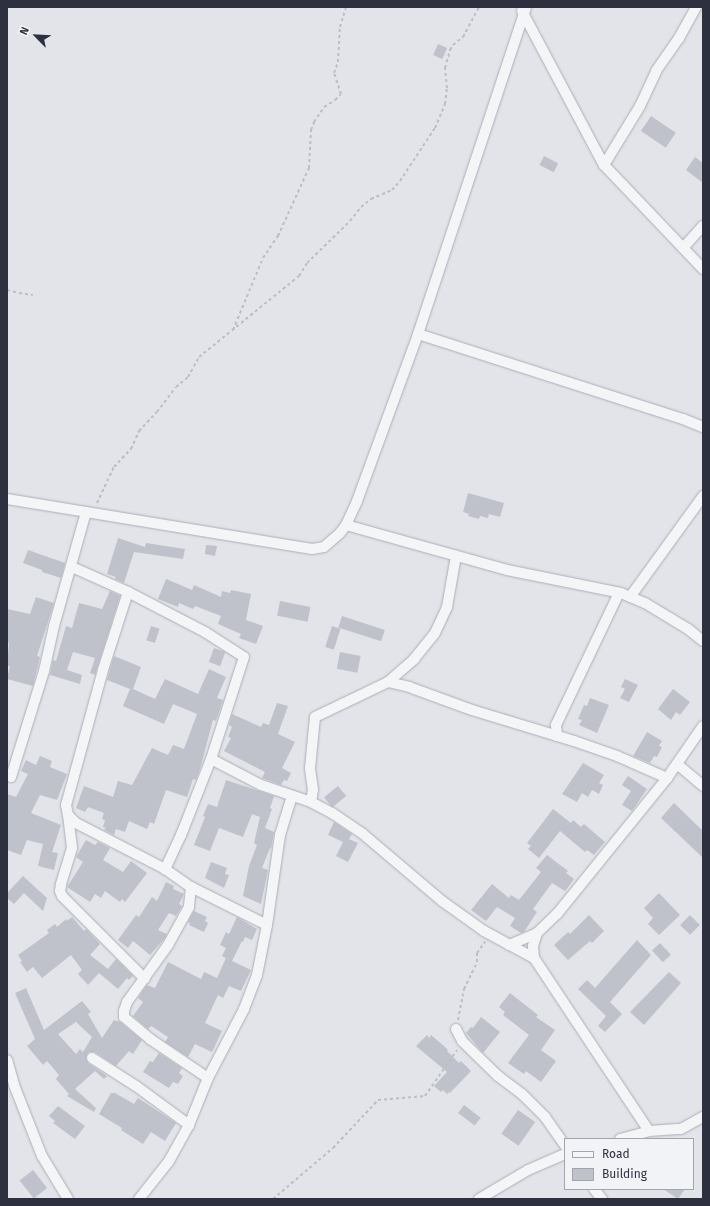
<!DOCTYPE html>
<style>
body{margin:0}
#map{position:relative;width:710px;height:1206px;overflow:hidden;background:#e2e4e9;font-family:"Fira Sans",sans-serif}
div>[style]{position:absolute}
.building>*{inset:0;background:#c0c2cb;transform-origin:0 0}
.path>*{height:2px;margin-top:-1px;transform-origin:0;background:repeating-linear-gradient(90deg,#bcbec3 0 3px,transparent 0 6px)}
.roads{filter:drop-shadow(0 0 1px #abaeb6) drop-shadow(0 0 1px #abaeb6)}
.minor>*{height:10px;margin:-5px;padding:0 5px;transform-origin:5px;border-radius:5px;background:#f4f5f7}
span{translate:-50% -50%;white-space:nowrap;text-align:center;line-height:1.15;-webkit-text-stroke:3.5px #f1f3f6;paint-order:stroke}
.frame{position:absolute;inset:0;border:8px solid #2c303f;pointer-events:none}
.legend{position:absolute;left:564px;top:1138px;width:130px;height:52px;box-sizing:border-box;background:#f1f3f6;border:1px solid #a2a5ad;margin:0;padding:5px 7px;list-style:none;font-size:12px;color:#2c303f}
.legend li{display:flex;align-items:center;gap:8px;height:20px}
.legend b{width:20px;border:1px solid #a2a5ad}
.north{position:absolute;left:16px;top:16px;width:40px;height:40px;-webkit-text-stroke:3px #f1f3f6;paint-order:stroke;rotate:294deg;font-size:11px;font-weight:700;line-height:16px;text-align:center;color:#2c303f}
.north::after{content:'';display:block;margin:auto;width:14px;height:18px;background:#2c303f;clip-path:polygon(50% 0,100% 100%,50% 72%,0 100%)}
</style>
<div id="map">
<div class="building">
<i style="left:438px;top:44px;width:10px;height:12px;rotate:24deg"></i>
<i style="left:651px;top:116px;width:30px;height:18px;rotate:34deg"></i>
<i style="left:544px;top:156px;width:16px;height:10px;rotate:27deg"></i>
<i style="clip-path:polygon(695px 157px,703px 163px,703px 183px,686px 170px)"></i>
<i style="clip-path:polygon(468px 493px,504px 503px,500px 517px,489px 514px,488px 518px,480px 516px,479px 519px,468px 516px,469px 514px,463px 512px)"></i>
<i style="clip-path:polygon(118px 538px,145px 547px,146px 543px,185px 549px,183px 559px,134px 552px,124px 583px,115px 579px,116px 577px,107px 574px)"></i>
<i style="clip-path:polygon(206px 545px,217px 546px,215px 556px,205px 554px)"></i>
<i style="clip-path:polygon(28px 550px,65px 563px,61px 578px,42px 572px,42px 570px,23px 563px)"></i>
<i style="clip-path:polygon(166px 579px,192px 590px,194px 585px,221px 597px,222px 591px,230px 593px,231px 590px,251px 594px,246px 620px,263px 626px,256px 644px,239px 638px,241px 634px,218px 624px,221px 616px,195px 606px,193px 609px,179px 603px,178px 607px,158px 599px)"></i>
<i style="clip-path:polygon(110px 591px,120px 596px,95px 675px,90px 673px,95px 658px,73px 652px,67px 670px,82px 675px,80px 684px,50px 675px,53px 660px,56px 661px,66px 626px,72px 628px,79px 603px,102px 609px)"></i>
<i style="clip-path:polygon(36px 597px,54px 603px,37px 656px,40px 657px,33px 686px,7px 679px,10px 666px,7px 666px,9px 643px,7px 642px,7px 609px,30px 614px)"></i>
<i style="left:280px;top:601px;width:31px;height:15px;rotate:11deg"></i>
<i style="left:342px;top:616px;width:45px;height:12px;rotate:18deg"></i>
<i style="left:151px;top:626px;width:9px;height:15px;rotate:18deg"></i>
<i style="left:332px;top:626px;width:9px;height:22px;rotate:18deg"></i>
<i style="left:214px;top:648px;width:12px;height:15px;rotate:20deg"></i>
<i style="left:340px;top:652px;width:21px;height:17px;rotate:11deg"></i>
<i style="clip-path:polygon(114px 656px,141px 667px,133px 689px,155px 699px,165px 679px,198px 694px,209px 669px,226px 677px,217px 698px,223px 700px,216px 721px,213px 720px,200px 769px,196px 780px,193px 779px,187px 797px,166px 790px,154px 824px,150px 822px,147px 829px,129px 821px,125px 832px,116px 829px,114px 835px,104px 830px,106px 828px,103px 827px,105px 820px,102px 819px,104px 813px,88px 807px,85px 812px,76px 808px,84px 786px,113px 797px,118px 781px,132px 785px,152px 748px,168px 755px,173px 745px,184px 749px,197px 714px,173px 704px,164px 724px,123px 706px,130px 689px,107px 680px)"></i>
<i style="clip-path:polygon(625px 679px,638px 685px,629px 702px,620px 698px,625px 689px,621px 687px)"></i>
<i style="clip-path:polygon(673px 689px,690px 702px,680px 715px,676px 712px,671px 720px,658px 709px)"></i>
<i style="clip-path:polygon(590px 698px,609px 705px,597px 733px,579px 725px,582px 720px,578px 719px,584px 705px,587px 706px)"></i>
<i style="clip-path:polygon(277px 703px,288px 706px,278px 734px,295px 742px,282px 768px,291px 773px,287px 781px,284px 780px,281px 785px,262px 778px,265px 772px,224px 751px,231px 738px,228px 737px,232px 727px,229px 725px,232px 714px,261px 727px,263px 723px,269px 725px)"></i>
<i style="clip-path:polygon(647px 732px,662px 741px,659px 746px,662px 747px,657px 757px,654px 756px,650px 763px,633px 756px)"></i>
<i style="clip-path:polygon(40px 756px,52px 761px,50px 767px,67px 774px,57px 800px,40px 795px,31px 813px,61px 825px,52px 852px,58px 853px,54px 870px,38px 866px,43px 844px,27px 840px,21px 855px,7px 850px,7px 794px,16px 797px,28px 774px,21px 771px,26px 760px,36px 765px)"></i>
<i style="clip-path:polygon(583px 763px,604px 775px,599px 783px,603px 785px,599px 794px,592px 790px,588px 797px,582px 793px,577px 802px,562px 794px)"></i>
<i style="clip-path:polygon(628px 776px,647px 789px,632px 811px,622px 805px,631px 791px,622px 785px)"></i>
<i style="clip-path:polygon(226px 780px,274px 796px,270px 808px,272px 809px,265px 828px,274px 832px,271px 849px,270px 848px,262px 868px,268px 870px,261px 904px,243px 896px,249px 866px,257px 845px,254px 843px,260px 817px,252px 814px,243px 837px,219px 828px,210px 851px,194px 845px,205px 817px,203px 816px,208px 804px,217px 807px)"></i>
<i style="left:338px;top:786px;width:13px;height:18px;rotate:51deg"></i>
<i style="clip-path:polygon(674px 803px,703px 831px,703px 858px,661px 818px)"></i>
<i style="clip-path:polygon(553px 809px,571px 823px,573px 820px,581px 827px,584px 824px,605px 842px,594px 855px,587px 850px,585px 852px,560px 831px,539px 858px,528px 849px,531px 846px,527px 843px)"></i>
<i style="clip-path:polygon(334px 822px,352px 834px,349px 839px,358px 843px,348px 862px,336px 856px,343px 842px,328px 835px)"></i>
<i style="clip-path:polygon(86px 840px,95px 845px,98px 842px,110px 848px,103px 860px,123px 872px,131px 861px,147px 873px,125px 902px,122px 899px,120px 902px,105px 891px,101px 898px,95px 894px,90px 902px,67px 887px,83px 862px,76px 857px)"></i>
<i style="clip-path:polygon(547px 855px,568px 871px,566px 873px,574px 879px,565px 891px,552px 883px,533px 909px,537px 912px,524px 932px,521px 933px,510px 926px,515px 918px,497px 907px,486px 921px,471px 910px,492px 884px,509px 898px,511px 895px,519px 900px,541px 872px,536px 868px)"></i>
<i style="clip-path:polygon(211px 862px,227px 868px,225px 874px,229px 875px,224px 888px,205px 878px)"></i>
<i style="clip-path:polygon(23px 876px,47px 898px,43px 911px,24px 893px,14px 904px,7px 898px,7px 893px)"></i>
<i style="clip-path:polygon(166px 882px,174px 886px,173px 889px,184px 894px,179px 904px,182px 906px,176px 916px,169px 913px,158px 930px,167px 934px,165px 938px,150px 955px,133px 941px,128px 948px,118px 940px,136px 915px,139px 917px,152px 897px,157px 901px)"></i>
<i style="clip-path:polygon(659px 893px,680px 915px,659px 935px,648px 924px,653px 918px,644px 908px)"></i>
<i style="clip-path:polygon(194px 911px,207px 917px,205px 921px,208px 923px,204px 932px,189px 925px,190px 923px,188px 922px)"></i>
<i style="clip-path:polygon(589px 915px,604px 931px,592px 943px,590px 941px,568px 960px,554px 945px,568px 932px,570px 934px)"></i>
<i style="left:690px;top:915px;width:14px;height:14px;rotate:45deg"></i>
<i style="clip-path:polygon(72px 917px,84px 931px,86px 929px,100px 944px,90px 955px,108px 969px,116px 959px,133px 976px,129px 980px,127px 978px,118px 989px,99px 973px,88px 985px,78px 974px,82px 970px,71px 955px,42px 978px,33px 967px,27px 972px,20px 962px,22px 961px,18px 955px,49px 933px,47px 930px,55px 924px,57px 927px,66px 919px,67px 921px)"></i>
<i style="clip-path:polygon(237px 917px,257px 929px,252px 940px,245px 937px,243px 942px,242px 941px,232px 961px,251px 970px,241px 991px,229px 986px,223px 998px,218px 995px,205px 1023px,222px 1031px,212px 1052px,195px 1044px,188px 1057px,165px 1042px,168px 1037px,151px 1026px,148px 1029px,133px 1016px,143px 1002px,138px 998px,147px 985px,155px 988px,168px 962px,201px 979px,204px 972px,217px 978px,226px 958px,231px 961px,222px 956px,226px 948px,220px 945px,226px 932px,229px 934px)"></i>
<i style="clip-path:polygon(637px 940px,651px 955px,610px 1002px,622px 1014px,605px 1032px,598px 1026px,606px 1016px,578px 989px,587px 980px,595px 988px)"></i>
<i style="left:660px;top:943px;width:16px;height:11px;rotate:47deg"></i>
<i style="clip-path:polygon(669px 972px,681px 983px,644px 1025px,630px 1012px)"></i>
<i style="clip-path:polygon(evenodd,26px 988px,44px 1030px,82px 1001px,91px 1012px,88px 1014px,102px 1038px,114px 1020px,120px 1022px,142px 1040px,133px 1054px,129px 1051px,116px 1066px,95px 1052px,89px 1052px,87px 1054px,86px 1058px,88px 1063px,107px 1076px,104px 1079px,95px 1071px,75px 1089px,96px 1108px,94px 1112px,67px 1096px,69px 1094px,56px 1079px,59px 1075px,47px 1061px,43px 1065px,27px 1046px,35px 1039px,15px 993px,26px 988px,76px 1022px,92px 1037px,83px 1052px,80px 1049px,76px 1054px,58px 1034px,76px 1022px)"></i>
<i style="clip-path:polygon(510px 993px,538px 1015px,536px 1017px,555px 1030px,541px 1050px,556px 1061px,541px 1082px,526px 1071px,524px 1074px,508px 1063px,529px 1035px,503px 1015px,505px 1012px,499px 1007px)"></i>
<i style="clip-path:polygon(481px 1017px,500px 1032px,483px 1053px,466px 1033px,471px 1027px,473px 1028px)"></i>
<i style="clip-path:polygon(427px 1035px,429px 1038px,431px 1035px,444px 1046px,448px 1050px,447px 1051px,459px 1063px,461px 1061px,471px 1071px,450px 1093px,449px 1092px,447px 1094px,443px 1090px,441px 1092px,434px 1086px,447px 1072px,416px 1046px)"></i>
<i style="clip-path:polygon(159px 1053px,182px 1068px,179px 1073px,183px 1076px,178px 1084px,173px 1082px,169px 1088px,143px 1072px,150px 1061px,153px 1062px)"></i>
<i style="clip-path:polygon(111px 1093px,115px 1093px,134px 1104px,138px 1098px,176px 1123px,165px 1141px,151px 1132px,143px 1144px,121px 1130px,122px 1128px,99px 1114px)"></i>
<i style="left:464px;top:1105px;width:21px;height:10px;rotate:37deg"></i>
<i style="clip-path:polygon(58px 1106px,85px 1126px,75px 1139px,53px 1123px,55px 1121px,49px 1116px)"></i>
<i style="left:518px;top:1110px;width:21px;height:29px;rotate:35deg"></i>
<i style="left:33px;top:1170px;width:23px;height:17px;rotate:52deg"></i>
<i style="clip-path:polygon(663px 1189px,685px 1189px,678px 1199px)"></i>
</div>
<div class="path">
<i style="left:7px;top:290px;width:12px;rotate:14deg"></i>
<i style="left:19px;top:293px;width:14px;rotate:8deg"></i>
<i style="left:233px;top:330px;width:78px;rotate:-67.4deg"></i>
<i style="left:263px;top:258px;width:27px;rotate:-56deg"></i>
<i style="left:278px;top:236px;width:75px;rotate:-65.5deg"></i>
<i style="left:309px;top:168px;width:38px;rotate:-87deg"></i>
<i style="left:311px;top:130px;width:9px;rotate:-69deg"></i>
<i style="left:314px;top:122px;width:18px;rotate:-56deg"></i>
<i style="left:324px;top:107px;width:13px;rotate:-32deg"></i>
<i style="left:335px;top:100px;width:8px;rotate:-45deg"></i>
<i style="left:341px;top:94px;width:22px;rotate:-108deg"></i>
<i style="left:334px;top:73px;width:12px;rotate:-70deg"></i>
<i style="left:338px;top:62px;width:35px;rotate:-87deg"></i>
<i style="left:340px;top:27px;width:21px;rotate:-73deg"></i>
<i style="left:97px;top:503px;width:40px;rotate:-65deg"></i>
<i style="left:114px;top:467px;width:25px;rotate:-47deg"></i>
<i style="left:131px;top:449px;width:20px;rotate:-66deg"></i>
<i style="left:139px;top:431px;width:26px;rotate:-47deg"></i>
<i style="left:157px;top:412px;width:31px;rotate:-53deg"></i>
<i style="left:176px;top:387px;width:16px;rotate:-40deg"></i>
<i style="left:188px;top:377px;width:23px;rotate:-61deg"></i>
<i style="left:199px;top:357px;width:129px;rotate:-39deg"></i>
<i style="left:299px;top:276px;width:15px;rotate:-58deg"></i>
<i style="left:307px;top:263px;width:60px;rotate:-44.3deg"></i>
<i style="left:350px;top:221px;width:18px;rotate:-52deg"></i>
<i style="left:361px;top:207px;width:13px;rotate:-39deg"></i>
<i style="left:371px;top:199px;width:23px;rotate:-23deg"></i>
<i style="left:392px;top:190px;width:12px;rotate:-48deg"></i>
<i style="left:400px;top:181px;width:64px;rotate:-56.6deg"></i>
<i style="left:435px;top:128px;width:26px;rotate:-67deg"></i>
<i style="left:445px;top:104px;width:16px;rotate:-83deg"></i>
<i style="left:447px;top:88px;width:20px;rotate:-96deg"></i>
<i style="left:445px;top:68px;width:19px;rotate:-74deg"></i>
<i style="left:450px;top:50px;width:6px;rotate:-59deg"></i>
<i style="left:453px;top:45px;width:13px;rotate:-39deg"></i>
<i style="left:463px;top:37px;width:34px;rotate:-62deg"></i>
<i style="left:458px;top:1020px;width:32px;rotate:-79deg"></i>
<i style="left:464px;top:989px;width:30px;rotate:-64deg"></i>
<i style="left:477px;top:962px;width:9px;rotate:-90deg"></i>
<i style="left:477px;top:953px;width:14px;rotate:-54deg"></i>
<i style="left:273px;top:1199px;width:79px;rotate:-40.4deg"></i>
<i style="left:333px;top:1148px;width:66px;rotate:-46.8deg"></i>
<i style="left:378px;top:1100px;width:47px;rotate:-4.9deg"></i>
<i style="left:425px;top:1096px;width:56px;rotate:-55.2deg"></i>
</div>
<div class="roads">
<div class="minor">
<i style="left:522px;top:11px;width:174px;rotate:62deg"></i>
<i style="left:604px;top:165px;width:144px;rotate:46.4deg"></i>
<i style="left:604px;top:165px;width:69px;rotate:-58.6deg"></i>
<i style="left:640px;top:106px;width:38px;rotate:-65deg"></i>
<i style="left:656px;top:71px;width:40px;rotate:-55.1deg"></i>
<i style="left:679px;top:38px;width:35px;rotate:-61deg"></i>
<i style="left:683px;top:248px;width:30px;rotate:-48deg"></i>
<i style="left:418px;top:334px;width:278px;rotate:17.8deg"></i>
<i style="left:683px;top:419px;width:22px;rotate:22deg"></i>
<i style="left:7px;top:499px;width:80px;rotate:9.3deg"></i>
<i style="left:86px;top:512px;width:118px;rotate:105.7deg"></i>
<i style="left:54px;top:626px;width:46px;rotate:102.5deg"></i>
<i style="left:44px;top:671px;width:111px;rotate:107.3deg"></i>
<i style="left:86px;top:512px;width:229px;rotate:9.3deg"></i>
<i style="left:312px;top:549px;width:12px;rotate:-9deg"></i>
<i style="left:324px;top:547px;width:21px;rotate:-41deg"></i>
<i style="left:340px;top:533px;width:10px;rotate:-53deg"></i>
<i style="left:346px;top:525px;width:26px;rotate:-65deg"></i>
<i style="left:357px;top:501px;width:178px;rotate:-69.9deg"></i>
<i style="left:418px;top:334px;width:344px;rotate:-71.7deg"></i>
<i style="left:346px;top:525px;width:167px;rotate:15.6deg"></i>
<i style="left:507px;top:570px;width:116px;rotate:11.4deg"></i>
<i style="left:621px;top:593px;width:26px;rotate:23deg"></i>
<i style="left:645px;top:603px;width:50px;rotate:31.2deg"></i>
<i style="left:688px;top:629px;width:19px;rotate:39deg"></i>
<i style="left:72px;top:567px;width:61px;rotate:24.1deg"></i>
<i style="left:128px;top:592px;width:87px;rotate:27.5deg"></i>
<i style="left:205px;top:632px;width:46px;rotate:32.7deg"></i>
<i style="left:244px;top:657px;width:107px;rotate:107.9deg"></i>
<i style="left:211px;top:759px;width:82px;rotate:111.5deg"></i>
<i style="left:181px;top:835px;width:38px;rotate:115deg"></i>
<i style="left:128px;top:592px;width:82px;rotate:107.8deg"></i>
<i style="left:103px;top:670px;width:140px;rotate:105.3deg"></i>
<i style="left:66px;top:805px;width:10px;rotate:79deg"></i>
<i style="left:68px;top:815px;width:11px;rotate:45deg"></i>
<i style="left:76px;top:823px;width:100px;rotate:27.3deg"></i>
<i style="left:165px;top:869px;width:32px;rotate:35deg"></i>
<i style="left:191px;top:887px;width:85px;rotate:26.6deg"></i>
<i style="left:630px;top:597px;width:125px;rotate:-54.1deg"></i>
<i style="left:388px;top:682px;width:22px;rotate:13deg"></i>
<i style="left:409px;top:687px;width:67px;rotate:20.1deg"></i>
<i style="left:472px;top:710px;width:107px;rotate:16.9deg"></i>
<i style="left:574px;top:741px;width:46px;rotate:19.2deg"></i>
<i style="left:617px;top:756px;width:55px;rotate:23.7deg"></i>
<i style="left:557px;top:736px;width:11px;rotate:-95deg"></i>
<i style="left:556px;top:725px;width:146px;rotate:-64.5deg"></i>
<i style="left:211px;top:759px;width:56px;rotate:27.5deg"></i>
<i style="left:261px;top:785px;width:53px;rotate:18.8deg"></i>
<i style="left:311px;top:802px;width:24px;rotate:28deg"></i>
<i style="left:332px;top:813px;width:37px;rotate:34deg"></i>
<i style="left:363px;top:834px;width:104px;rotate:40.3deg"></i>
<i style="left:442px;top:901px;width:52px;rotate:35.5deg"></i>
<i style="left:484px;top:931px;width:57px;rotate:28.4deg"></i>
<i style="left:677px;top:764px;width:34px;rotate:40deg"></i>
<i style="left:311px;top:802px;width:12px;rotate:-81deg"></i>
<i style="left:313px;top:790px;width:22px;rotate:-98deg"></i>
<i style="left:310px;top:768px;width:51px;rotate:-84.4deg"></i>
<i style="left:315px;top:717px;width:81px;rotate:-25.6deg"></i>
<i style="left:388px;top:682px;width:35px;rotate:-41deg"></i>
<i style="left:414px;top:659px;width:33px;rotate:-51deg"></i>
<i style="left:435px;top:633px;width:29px;rotate:-65deg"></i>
<i style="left:447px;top:607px;width:52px;rotate:-80deg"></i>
<i style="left:68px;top:815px;width:33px;rotate:83deg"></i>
<i style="left:72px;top:848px;width:39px;rotate:107deg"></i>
<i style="left:61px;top:885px;width:6px;rotate:99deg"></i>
<i style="left:60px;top:891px;width:5px;rotate:68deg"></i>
<i style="left:62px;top:896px;width:117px;rotate:45deg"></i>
<i style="left:191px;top:887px;width:20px;rotate:96deg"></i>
<i style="left:189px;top:907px;width:43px;rotate:118.9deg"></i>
<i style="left:168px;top:945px;width:70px;rotate:125.7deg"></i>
<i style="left:127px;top:1002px;width:9px;rotate:108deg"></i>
<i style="left:124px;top:1011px;width:6px;rotate:90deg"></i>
<i style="left:124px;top:1017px;width:34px;rotate:40deg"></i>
<i style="left:150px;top:1039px;width:70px;rotate:33.9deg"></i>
<i style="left:509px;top:945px;width:30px;rotate:-23deg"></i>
<i style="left:456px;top:1029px;width:13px;rotate:63deg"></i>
<i style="left:462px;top:1041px;width:50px;rotate:44.2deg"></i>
<i style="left:498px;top:1076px;width:30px;rotate:37deg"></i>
<i style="left:522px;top:1094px;width:33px;rotate:45deg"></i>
<i style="left:545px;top:1117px;width:35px;rotate:55deg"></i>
<i style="left:92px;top:1058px;width:52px;rotate:32.5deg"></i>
<i style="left:136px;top:1086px;width:66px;rotate:36.3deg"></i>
<i style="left:7px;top:1060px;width:26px;rotate:74deg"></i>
<i style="left:14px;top:1085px;width:76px;rotate:68.5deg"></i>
<i style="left:42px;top:1156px;width:50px;rotate:58.8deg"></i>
<i style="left:649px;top:1131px;width:208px;rotate:-123.6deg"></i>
<i style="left:534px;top:958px;width:12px;rotate:-95deg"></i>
<i style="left:533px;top:946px;width:14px;rotate:-73deg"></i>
<i style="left:537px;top:933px;width:28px;rotate:-44deg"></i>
<i style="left:557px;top:914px;width:175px;rotate:-51deg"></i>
<i style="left:667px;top:778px;width:63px;rotate:-55.3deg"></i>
<i style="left:620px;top:1139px;width:30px;rotate:-15deg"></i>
<i style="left:649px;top:1131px;width:32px;rotate:-4deg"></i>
<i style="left:681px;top:1129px;width:25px;rotate:-29deg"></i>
<i style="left:594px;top:1189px;width:13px;rotate:51deg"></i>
<i style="left:139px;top:1199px;width:48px;rotate:-51.7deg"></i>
<i style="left:169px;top:1161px;width:41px;rotate:-60.9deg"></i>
<i style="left:189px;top:1125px;width:51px;rotate:-68deg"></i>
<i style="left:208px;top:1078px;width:78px;rotate:-62.4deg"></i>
<i style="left:244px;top:1009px;width:36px;rotate:-69deg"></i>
<i style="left:257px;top:975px;width:51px;rotate:-78.7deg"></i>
<i style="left:267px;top:925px;width:91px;rotate:-81.8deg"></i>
<i style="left:280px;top:835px;width:41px;rotate:-72.9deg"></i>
<i style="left:479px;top:1199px;width:57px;rotate:-30.6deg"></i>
<i style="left:528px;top:1170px;width:40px;rotate:-23.4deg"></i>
</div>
</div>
<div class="frame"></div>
<ul class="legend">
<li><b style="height:5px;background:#f4f5f7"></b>Road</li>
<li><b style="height:11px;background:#c0c2cb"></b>Building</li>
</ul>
<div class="north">N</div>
</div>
